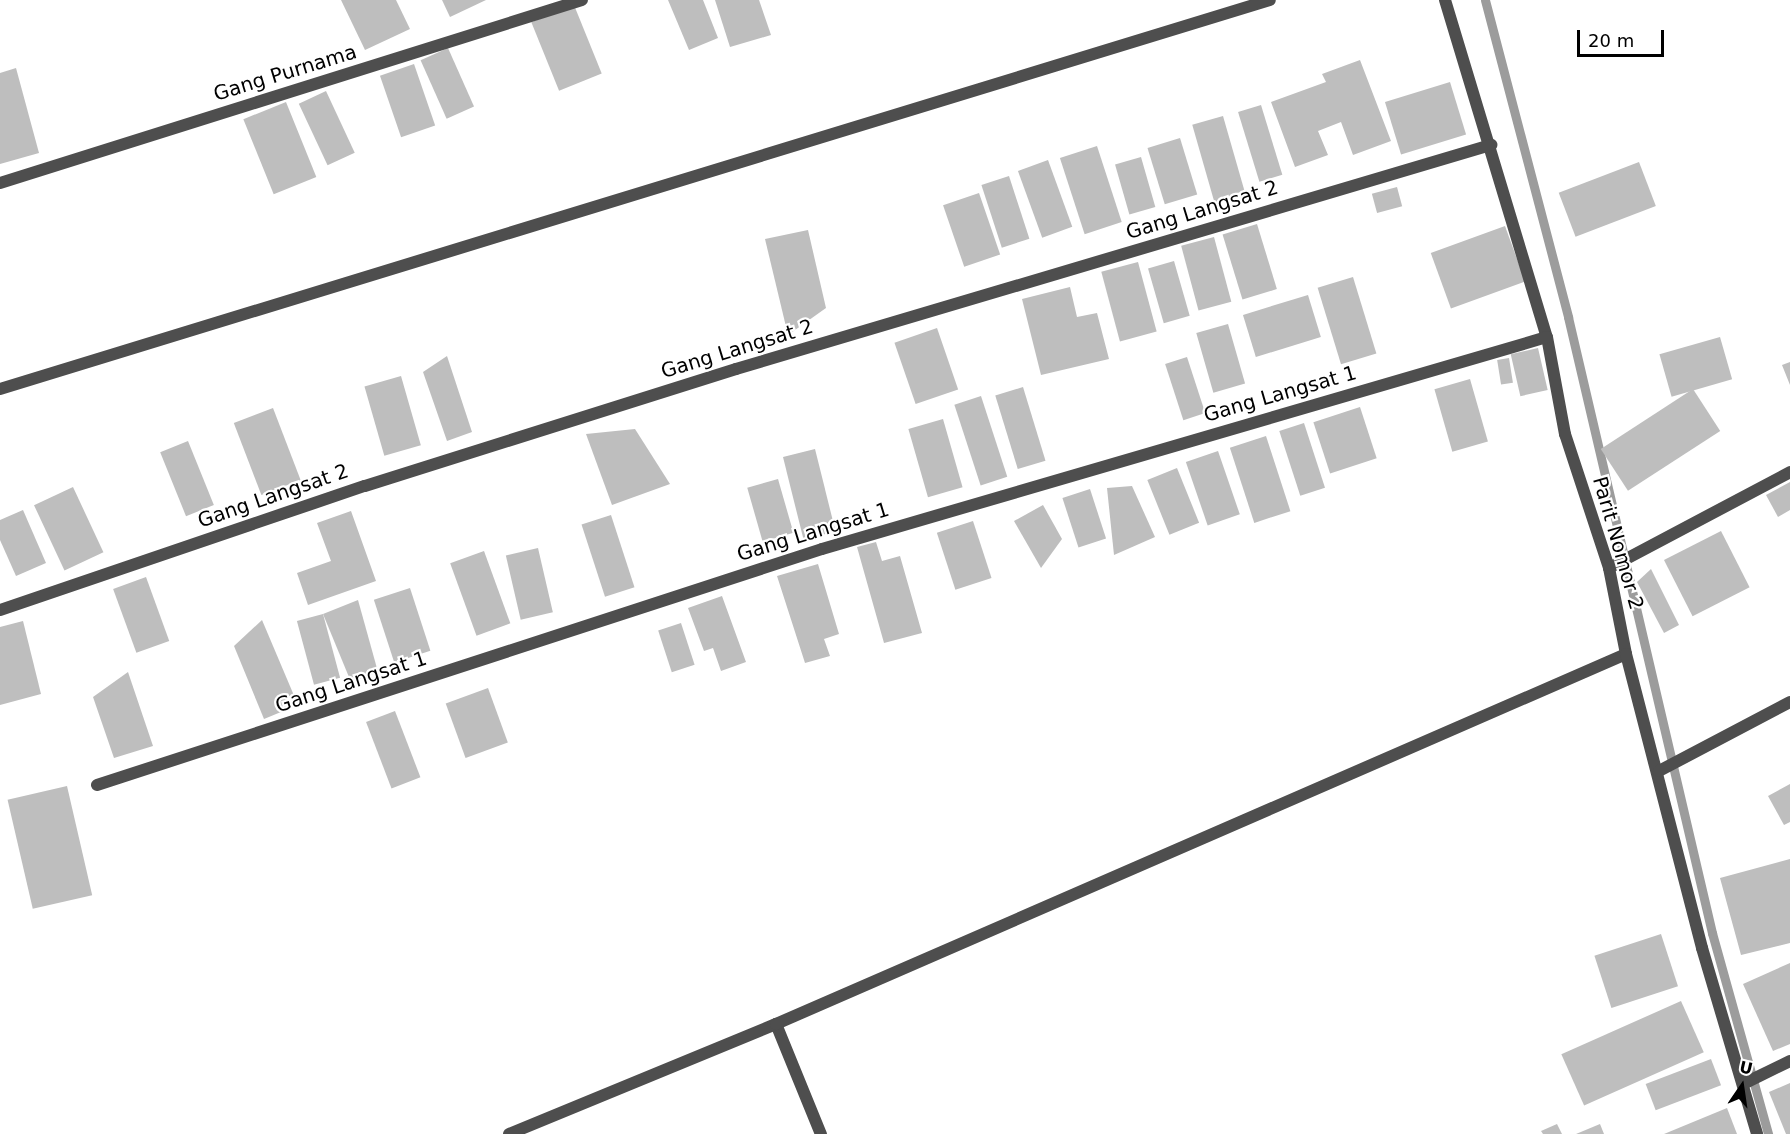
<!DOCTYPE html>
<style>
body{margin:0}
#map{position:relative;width:1790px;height:1134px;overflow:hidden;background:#fff;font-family:"DejaVu Sans",sans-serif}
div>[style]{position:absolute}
.stream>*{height:9px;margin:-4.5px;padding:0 4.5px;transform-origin:4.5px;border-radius:4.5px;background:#9c9c9c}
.building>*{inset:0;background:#bebebe;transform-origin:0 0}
.service>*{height:12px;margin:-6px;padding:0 6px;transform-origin:6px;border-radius:6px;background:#4e4e4e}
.minor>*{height:12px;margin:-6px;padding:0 6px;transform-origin:6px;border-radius:6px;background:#4e4e4e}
span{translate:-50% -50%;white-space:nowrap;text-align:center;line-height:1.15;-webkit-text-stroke:4.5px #fff;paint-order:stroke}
.street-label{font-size:20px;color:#000}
.north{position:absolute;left:1712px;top:1056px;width:60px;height:60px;-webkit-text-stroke:4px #fff;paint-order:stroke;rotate:13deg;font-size:16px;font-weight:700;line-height:24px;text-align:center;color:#000}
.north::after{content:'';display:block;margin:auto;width:21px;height:27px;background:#000;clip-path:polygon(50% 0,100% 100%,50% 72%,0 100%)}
.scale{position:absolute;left:1577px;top:30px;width:87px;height:27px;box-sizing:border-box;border:3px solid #000;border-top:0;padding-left:8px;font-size:18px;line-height:21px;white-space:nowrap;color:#000;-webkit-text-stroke:4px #fff;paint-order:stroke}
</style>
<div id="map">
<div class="stream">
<i style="left:1485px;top:0;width:328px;rotate:75.3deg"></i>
<i style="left:1568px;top:317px;width:633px;rotate:76.84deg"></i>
<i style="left:1712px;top:933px;width:209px;rotate:74.4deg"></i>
</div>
<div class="building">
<i style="clip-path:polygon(341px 0,396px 0,410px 29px,365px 50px)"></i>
<i style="clip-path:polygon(442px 0,486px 0,450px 17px)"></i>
<i style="clip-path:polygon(668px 0,703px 0,718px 38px,689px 50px)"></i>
<i style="clip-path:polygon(715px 0,759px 0,771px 35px,730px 47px)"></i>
<i style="left:574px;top:5px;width:74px;height:46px;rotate:68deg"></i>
<i style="left:448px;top:48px;width:64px;height:30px;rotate:66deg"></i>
<i style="clip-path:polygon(1360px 60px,1391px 141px,1353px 155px,1341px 122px,1318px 131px,1328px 155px,1295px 167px,1271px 102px,1326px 82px,1322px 74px)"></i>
<i style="left:414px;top:64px;width:65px;height:36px;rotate:71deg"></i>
<i style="clip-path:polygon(16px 68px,39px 153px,0 164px,0 73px)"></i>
<i style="left:1450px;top:82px;width:55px;height:68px;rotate:73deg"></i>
<i style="left:326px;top:91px;width:68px;height:30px;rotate:65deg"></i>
<i style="left:286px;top:102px;width:81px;height:46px;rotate:68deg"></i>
<i style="left:1261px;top:105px;width:73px;height:24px;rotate:73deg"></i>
<i style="left:1223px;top:116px;width:82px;height:32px;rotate:74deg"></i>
<i style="left:1180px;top:138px;width:59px;height:34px;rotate:73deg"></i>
<i style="left:1097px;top:146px;width:80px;height:39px;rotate:72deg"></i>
<i style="left:1141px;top:157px;width:52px;height:27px;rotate:74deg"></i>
<i style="left:1048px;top:160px;width:71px;height:32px;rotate:70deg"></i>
<i style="left:1639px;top:162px;width:47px;height:86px;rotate:69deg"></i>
<i style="left:1009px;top:176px;width:66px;height:29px;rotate:72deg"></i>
<i style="left:1397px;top:187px;width:20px;height:26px;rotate:75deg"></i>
<i style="left:979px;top:193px;width:65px;height:38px;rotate:71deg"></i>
<i style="left:1257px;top:224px;width:68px;height:36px;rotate:73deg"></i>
<i style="left:1505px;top:226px;width:59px;height:79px;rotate:70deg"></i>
<i style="clip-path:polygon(808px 230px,826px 308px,788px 335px,765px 239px)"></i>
<i style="left:1214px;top:237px;width:67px;height:34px;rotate:75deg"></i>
<i style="left:1174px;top:261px;width:57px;height:27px;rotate:74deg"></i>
<i style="left:1138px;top:262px;width:72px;height:38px;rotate:75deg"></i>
<i style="left:1353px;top:277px;width:80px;height:37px;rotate:73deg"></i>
<i style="clip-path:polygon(1070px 287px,1077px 317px,1097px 313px,1109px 359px,1041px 375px,1022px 299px)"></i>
<i style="left:1308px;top:295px;width:44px;height:68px;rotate:73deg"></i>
<i style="left:1228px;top:324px;width:62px;height:33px;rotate:74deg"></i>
<i style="left:937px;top:328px;width:65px;height:45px;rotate:71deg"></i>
<i style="left:1720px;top:337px;width:44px;height:63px;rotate:74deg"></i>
<i style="left:1538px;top:348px;width:43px;height:28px;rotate:77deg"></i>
<i style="clip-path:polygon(447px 356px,472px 432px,447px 441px,423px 372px)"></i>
<i style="left:1187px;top:357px;width:59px;height:23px;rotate:72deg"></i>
<i style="left:1509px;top:358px;width:25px;height:12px;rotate:81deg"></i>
<i style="clip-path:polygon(1790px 362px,1790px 385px,1782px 365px)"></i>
<i style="left:401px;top:376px;width:72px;height:38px;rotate:74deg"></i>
<i style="left:1470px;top:379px;width:65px;height:37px;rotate:74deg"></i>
<i style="left:1023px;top:387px;width:77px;height:29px;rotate:73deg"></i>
<i style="left:1693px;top:389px;width:50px;height:110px;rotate:57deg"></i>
<i style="left:981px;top:396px;width:85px;height:28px;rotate:72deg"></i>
<i style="left:1360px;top:407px;width:54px;height:49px;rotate:72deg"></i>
<i style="left:273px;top:408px;width:77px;height:42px;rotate:69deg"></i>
<i style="left:943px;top:419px;width:71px;height:36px;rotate:74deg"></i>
<i style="left:1304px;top:423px;width:68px;height:26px;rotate:72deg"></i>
<i style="clip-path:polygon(635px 429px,670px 484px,612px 505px,586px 434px)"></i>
<i style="left:1266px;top:436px;width:79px;height:38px;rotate:72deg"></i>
<i style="left:188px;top:441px;width:69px;height:30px;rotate:68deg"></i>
<i style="left:815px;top:449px;width:85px;height:33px;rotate:76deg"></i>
<i style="left:1218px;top:451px;width:67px;height:34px;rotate:71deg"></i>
<i style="left:1177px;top:468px;width:59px;height:32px;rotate:68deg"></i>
<i style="left:778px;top:479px;width:56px;height:32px;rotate:74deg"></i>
<i style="clip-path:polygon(1790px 482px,1790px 510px,1778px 517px,1766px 495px)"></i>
<i style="clip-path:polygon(1132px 486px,1155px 537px,1114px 555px,1107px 488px)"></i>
<i style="left:73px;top:487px;width:72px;height:43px;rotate:65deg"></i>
<i style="left:1090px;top:489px;width:52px;height:29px;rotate:72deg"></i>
<i style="clip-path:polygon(1043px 505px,1062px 539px,1041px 568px,1014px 521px)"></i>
<i style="clip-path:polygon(23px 510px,46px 563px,16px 576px,0 540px,0 520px)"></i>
<i style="clip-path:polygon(351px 511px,376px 581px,308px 605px,297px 573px,331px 561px,317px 523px)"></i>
<i style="left:611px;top:515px;width:76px;height:31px;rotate:72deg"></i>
<i style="left:973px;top:521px;width:60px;height:38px;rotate:72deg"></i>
<i style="left:1721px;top:531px;width:63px;height:64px;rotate:63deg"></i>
<i style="clip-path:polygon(876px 542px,882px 561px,900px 556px,922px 633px,884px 643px,857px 547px)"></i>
<i style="left:538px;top:548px;width:66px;height:33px;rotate:77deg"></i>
<i style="left:484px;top:551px;width:77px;height:36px;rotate:70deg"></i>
<i style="clip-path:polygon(818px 564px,839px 634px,824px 639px,830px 656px,805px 663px,777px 576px)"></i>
<i style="clip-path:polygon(1651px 569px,1679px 625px,1664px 633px,1637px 582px)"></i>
<i style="left:146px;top:577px;width:68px;height:35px;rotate:70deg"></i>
<i style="left:410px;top:588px;width:66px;height:38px;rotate:72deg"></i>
<i style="clip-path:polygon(722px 596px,746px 662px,721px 671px,713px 648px,704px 651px,688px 608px)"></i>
<i style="clip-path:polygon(358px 600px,378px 672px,351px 682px,323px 614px)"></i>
<i style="left:323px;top:614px;width:66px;height:27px;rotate:75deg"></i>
<i style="clip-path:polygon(262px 620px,298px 705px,264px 719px,234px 646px)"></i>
<i style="clip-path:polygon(23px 621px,41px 694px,0 705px,0 627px)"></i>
<i style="left:681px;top:623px;width:44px;height:24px;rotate:72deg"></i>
<i style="clip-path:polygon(128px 672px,153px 746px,114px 758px,93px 697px)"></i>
<i style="left:488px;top:688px;width:58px;height:45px;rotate:70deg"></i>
<i style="left:395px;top:711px;width:71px;height:31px;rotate:69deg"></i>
<i style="clip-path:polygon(1790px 784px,1790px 822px,1784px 825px,1768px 796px)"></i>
<i style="left:67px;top:786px;width:112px;height:61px;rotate:77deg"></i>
<i style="clip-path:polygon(1790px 859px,1790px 943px,1741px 955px,1720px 878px)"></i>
<i style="left:1661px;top:934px;width:55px;height:70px;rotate:72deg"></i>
<i style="clip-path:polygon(1790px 963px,1790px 1044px,1773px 1051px,1743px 984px)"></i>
<i style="left:1681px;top:1001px;width:56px;height:131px;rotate:66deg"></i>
<i style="left:1711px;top:1059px;width:28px;height:70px;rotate:69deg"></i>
<i style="clip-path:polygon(1790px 1083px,1790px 1134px,1786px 1134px,1769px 1092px)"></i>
<i style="clip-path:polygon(1727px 1108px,1737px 1134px,1664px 1134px)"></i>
<i style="clip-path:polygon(1557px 1124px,1562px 1134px,1543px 1134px,1541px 1131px)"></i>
<i style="clip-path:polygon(1600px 1124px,1604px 1134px,1576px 1134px)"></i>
</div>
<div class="service">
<i style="left:776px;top:1024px;width:119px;rotate:67.8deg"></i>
<i style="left:509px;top:1134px;width:289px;rotate:-22.4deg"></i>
<i style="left:776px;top:1024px;width:927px;rotate:-23.52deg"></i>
</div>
<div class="minor">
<i style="left:1445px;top:0;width:352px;rotate:73.2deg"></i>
<i style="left:1547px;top:337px;width:99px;rotate:79.5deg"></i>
<i style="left:1565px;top:434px;width:141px;rotate:71.8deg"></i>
<i style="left:1609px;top:568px;width:88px;rotate:78.8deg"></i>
<i style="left:1626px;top:654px;width:304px;rotate:75.5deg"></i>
<i style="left:1702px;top:948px;width:194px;rotate:73.5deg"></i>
<i style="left:0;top:183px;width:610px;rotate:-17.45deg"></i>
<i style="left:0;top:389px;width:1328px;rotate:-17.03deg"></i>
<i style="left:1609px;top:568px;width:205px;rotate:-27.9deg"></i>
<i style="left:0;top:610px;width:385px;rotate:-18.8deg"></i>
<i style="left:365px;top:486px;width:389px;rotate:-17.5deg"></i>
<i style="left:736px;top:369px;width:788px;rotate:-16.53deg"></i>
<i style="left:1659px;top:771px;width:148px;rotate:-27.8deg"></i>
<i style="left:97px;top:785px;width:762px;rotate:-18.03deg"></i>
<i style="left:822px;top:549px;width:755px;rotate:-16.3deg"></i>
<i style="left:1743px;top:1084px;width:52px;rotate:-26.1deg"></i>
</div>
<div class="street-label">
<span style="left:285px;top:73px;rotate:-17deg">Gang Purnama</span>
<span style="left:1202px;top:210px;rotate:-17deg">Gang Langsat 2</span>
<span style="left:737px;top:349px;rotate:-17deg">Gang Langsat 2</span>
<span style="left:1280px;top:394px;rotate:-16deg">Gang Langsat 1</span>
<span style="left:273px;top:496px;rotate:-19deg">Gang Langsat 2</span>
<span style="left:813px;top:532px;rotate:-17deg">Gang Langsat 1</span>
<span style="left:1618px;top:543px;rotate:74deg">Parit Nomor 2</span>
<span style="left:351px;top:682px;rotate:-18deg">Gang Langsat 1</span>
</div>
<div class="north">U</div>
<div class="scale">20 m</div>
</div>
